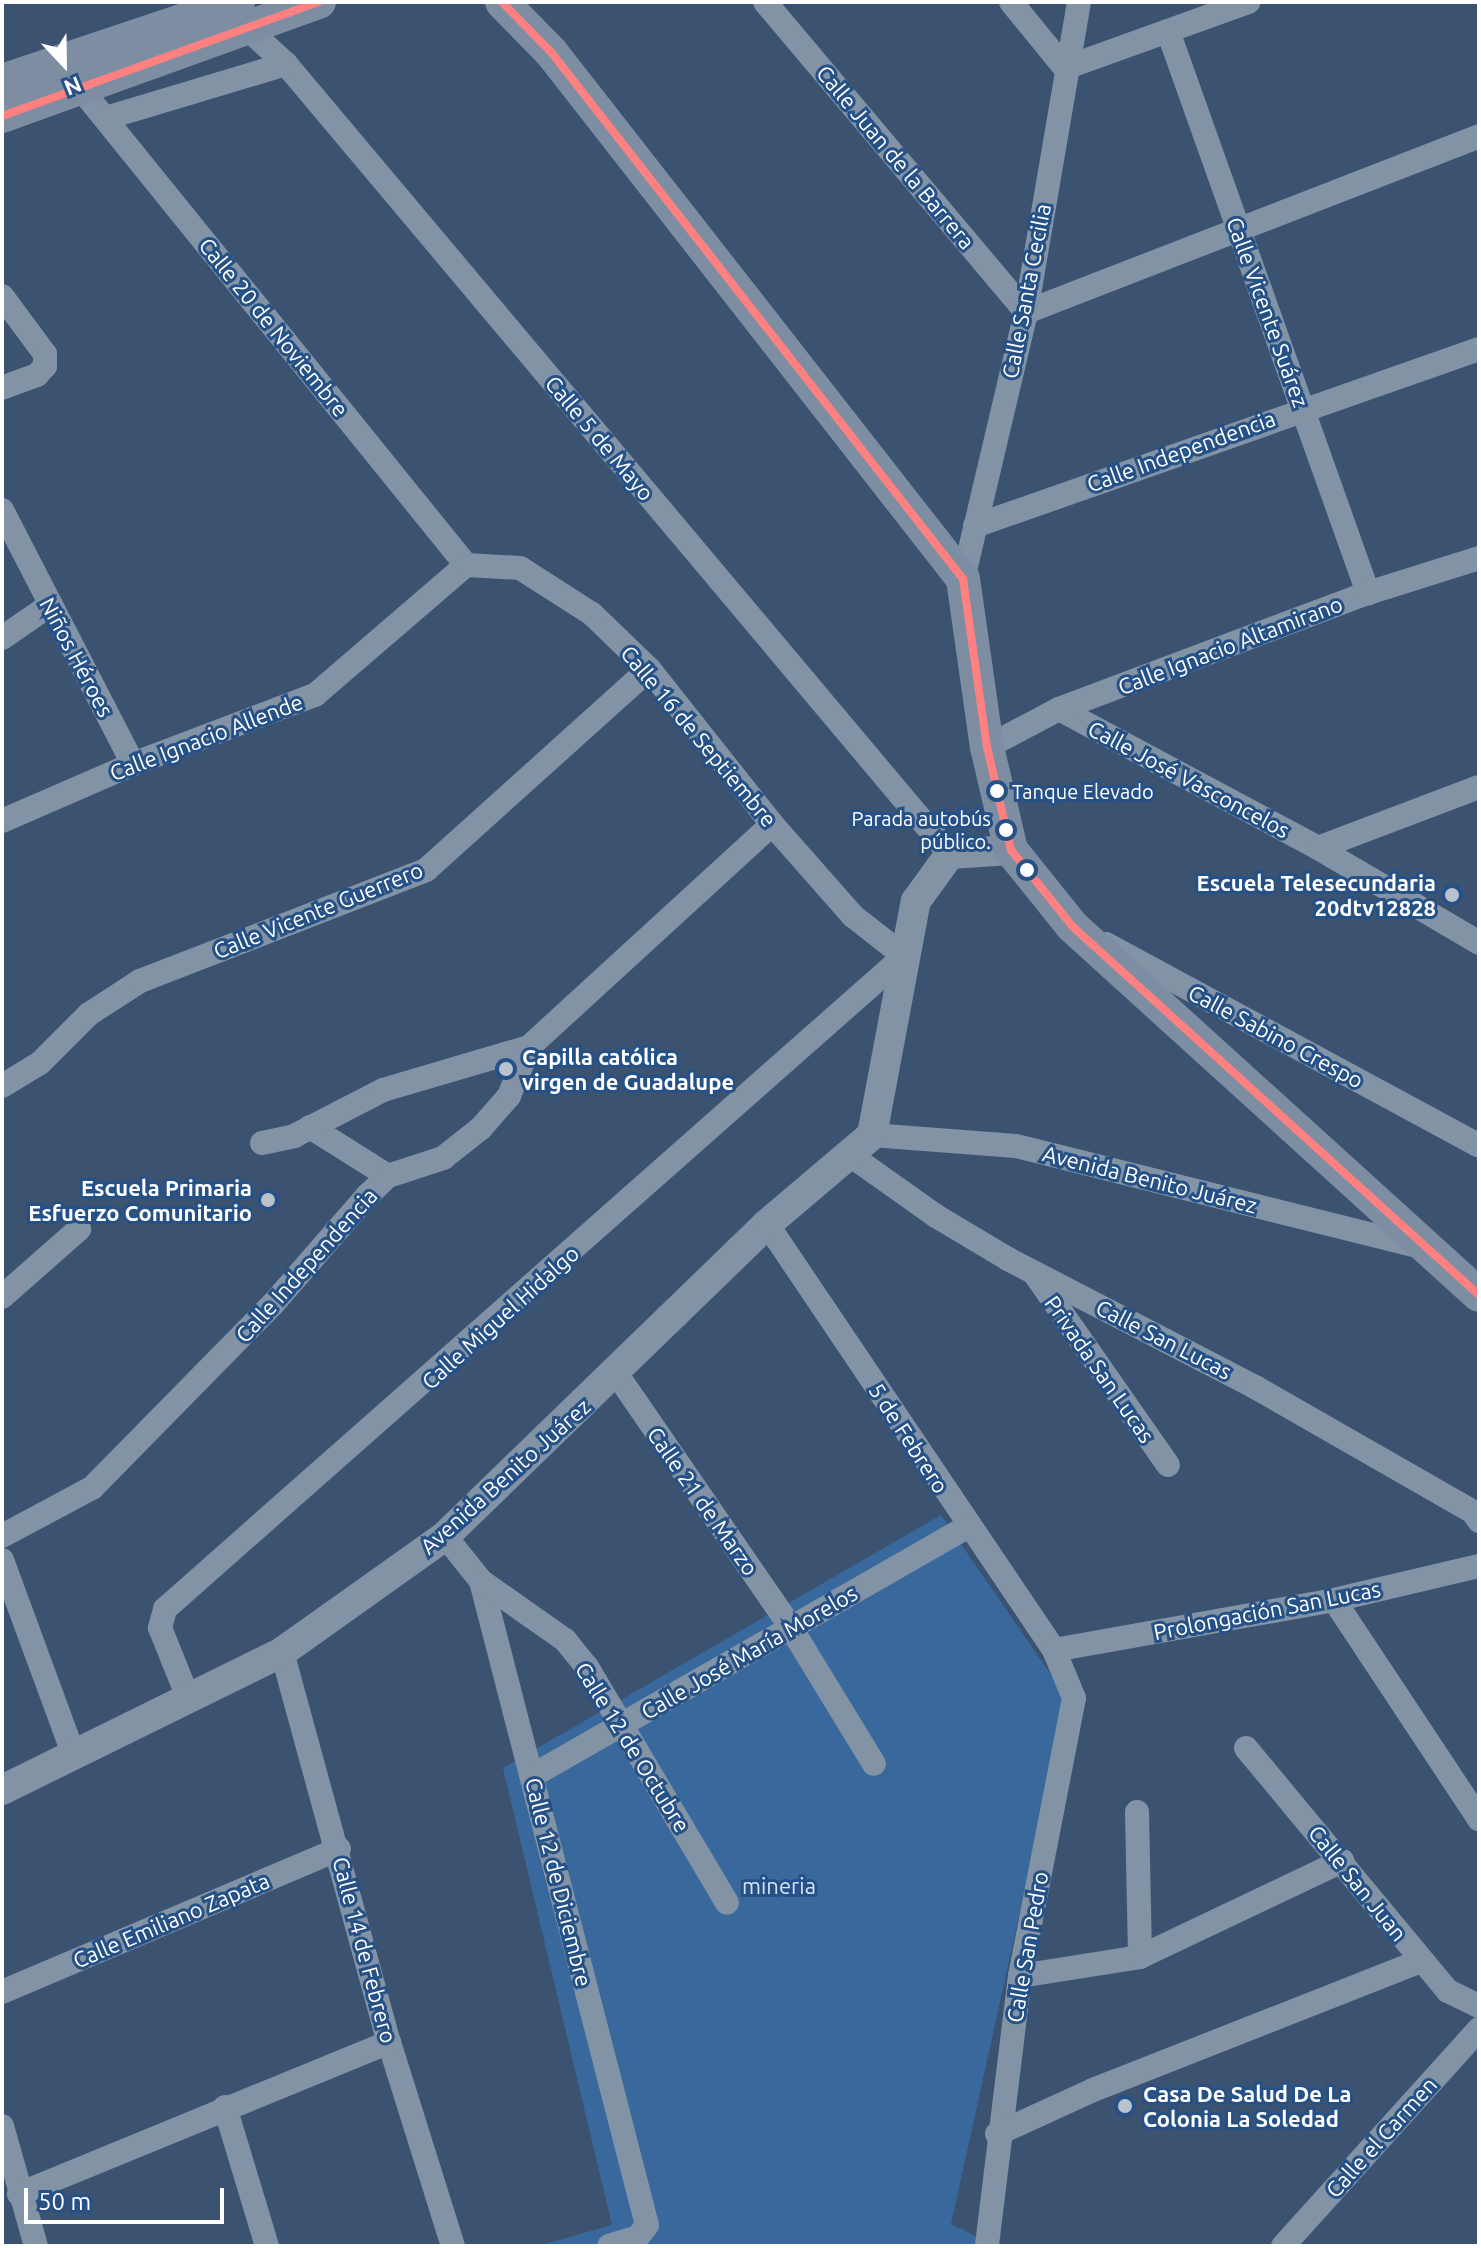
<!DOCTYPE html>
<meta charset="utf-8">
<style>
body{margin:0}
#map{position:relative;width:1481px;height:2248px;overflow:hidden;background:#3b5371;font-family:Ubuntu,sans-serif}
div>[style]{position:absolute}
.green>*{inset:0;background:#39689d}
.minor>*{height:24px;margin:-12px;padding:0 12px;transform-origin:12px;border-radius:12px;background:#8293a6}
.tertiary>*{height:30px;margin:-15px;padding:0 15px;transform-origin:15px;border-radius:15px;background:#8293a6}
.secondary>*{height:34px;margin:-17px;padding:0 17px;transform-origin:17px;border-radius:17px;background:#7d8ea2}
.bus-1>*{height:8px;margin:-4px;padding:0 4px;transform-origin:4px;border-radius:4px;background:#ff8080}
.dots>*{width:22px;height:22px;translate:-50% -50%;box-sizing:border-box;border:4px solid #255187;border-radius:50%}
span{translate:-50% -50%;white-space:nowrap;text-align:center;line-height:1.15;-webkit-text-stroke:6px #255187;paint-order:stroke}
.bus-label{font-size:20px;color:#fff}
.left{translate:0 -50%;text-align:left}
.right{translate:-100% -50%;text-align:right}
.street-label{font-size:22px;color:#fff}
.poi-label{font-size:22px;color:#fff;font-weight:700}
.park-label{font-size:22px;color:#d4e4f7}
.frame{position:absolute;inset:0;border:4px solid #fff;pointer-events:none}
.north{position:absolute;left:24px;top:24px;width:80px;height:80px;-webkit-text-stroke:6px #255187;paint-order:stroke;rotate:158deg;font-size:22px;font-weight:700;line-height:32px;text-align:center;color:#fff}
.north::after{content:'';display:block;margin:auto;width:28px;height:36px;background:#fff;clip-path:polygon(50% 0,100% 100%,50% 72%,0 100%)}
.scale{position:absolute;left:24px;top:2188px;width:200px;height:36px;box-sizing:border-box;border:4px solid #fff;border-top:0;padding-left:10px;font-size:24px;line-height:28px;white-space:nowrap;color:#fff;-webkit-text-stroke:6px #255187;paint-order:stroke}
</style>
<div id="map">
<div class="green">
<i style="clip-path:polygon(941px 1515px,1067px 1698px,951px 2224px,996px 2246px,538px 2246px,612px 2225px,503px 1768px)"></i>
</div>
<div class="minor">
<i style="left:765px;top:2px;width:405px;rotate:49.9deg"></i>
<i style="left:1026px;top:312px;width:486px;rotate:-21.2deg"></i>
<i style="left:1011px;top:2px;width:85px;rotate:50.7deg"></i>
<i style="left:1065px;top:68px;width:195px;rotate:-19.8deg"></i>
<i style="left:238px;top:20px;width:65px;rotate:42.5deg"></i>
<i style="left:286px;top:64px;width:1032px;rotate:49.95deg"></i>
<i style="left:1168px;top:31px;width:597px;rotate:70.41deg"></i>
<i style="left:81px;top:89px;width:612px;rotate:51.03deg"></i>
<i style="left:106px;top:118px;width:188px;rotate:-16.7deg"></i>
<i style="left:2px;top:296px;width:72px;rotate:53.4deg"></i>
<i style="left:45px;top:354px;width:12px;rotate:90deg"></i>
<i style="left:45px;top:366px;width:12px;rotate:132deg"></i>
<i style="left:37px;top:375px;width:37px;rotate:160deg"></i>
<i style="left:2px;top:510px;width:286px;rotate:62.7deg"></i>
<i style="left:975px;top:526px;width:534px;rotate:-19.35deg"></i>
<i style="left:963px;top:579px;width:274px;rotate:-76.7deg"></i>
<i style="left:1026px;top:312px;width:314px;rotate:-80.3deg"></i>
<i style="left:2px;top:638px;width:58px;rotate:-34.5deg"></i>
<i style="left:1059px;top:709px;width:294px;rotate:28.2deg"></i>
<i style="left:1318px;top:848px;width:187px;rotate:30.5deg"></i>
<i style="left:987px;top:747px;width:81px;rotate:-27.8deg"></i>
<i style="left:1059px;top:709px;width:330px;rotate:-20.6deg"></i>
<i style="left:1368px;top:593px;width:116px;rotate:-17.5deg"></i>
<i style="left:2px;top:821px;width:143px;rotate:-23.5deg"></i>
<i style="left:133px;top:764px;width:195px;rotate:-20.8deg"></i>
<i style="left:315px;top:695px;width:199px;rotate:-40.7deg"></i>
<i style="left:1318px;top:848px;width:172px;rotate:-20.8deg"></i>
<i style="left:1106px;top:944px;width:424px;rotate:28.4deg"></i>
<i style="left:2px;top:1086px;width:44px;rotate:-31.2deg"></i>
<i style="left:40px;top:1063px;width:69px;rotate:-45deg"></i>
<i style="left:89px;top:1014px;width:61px;rotate:-32.9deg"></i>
<i style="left:140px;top:981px;width:307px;rotate:-21.2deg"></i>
<i style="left:426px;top:870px;width:300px;rotate:-42deg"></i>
<i style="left:310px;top:1127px;width:92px;rotate:32.1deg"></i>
<i style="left:872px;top:1135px;width:144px;rotate:4.4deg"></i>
<i style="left:1016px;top:1146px;width:418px;rotate:14deg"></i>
<i style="left:262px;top:1143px;width:33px;rotate:-12deg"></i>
<i style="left:294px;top:1136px;width:100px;rotate:-27.3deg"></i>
<i style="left:383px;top:1090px;width:152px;rotate:-16.4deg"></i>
<i style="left:850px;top:1155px;width:105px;rotate:35.3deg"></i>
<i style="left:936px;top:1216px;width:84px;rotate:30.8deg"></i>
<i style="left:1008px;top:1259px;width:278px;rotate:27.4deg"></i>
<i style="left:1255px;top:1387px;width:251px;rotate:29.8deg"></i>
<i style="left:1473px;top:1512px;width:11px;rotate:56deg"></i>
<i style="left:767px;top:1224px;width:514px;rotate:56.03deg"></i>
<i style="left:1054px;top:1650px;width:52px;rotate:67.4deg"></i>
<i style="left:1074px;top:1698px;width:283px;rotate:101deg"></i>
<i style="left:1020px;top:1976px;width:272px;rotate:97deg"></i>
<i style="left:1034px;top:1273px;width:234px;rotate:55.1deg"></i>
<i style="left:2px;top:1297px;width:103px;rotate:-41.4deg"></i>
<i style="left:616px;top:1373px;width:309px;rotate:55.5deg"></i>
<i style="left:791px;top:1628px;width:159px;rotate:58.6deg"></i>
<i style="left:2px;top:1536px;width:102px;rotate:-28.1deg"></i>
<i style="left:92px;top:1488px;width:258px;rotate:-45.5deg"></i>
<i style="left:273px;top:1304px;width:143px;rotate:-49deg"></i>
<i style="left:367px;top:1196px;width:29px;rotate:-44deg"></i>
<i style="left:388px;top:1176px;width:58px;rotate:-18.1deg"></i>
<i style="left:443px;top:1158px;width:48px;rotate:-38.3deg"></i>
<i style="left:481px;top:1128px;width:43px;rotate:-48.8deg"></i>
<i style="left:509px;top:1096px;width:53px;rotate:-67.8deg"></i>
<i style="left:529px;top:1047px;width:330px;rotate:-42.5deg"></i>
<i style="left:445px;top:1536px;width:58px;rotate:51.3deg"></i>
<i style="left:481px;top:1581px;width:665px;rotate:75.55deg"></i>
<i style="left:647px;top:2225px;width:15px;rotate:127deg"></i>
<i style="left:638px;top:2237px;width:30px;rotate:163deg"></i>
<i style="left:2px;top:1560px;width:209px;rotate:69.8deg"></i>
<i style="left:481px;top:1581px;width:103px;rotate:35.1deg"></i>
<i style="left:565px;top:1640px;width:35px;rotate:51deg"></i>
<i style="left:587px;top:1667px;width:274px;rotate:59.3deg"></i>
<i style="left:1334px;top:1600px;width:263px;rotate:56.5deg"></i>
<i style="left:1054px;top:1650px;width:284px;rotate:-10.1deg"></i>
<i style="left:1334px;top:1600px;width:149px;rotate:-13.2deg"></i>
<i style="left:282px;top:1652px;width:404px;rotate:74.7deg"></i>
<i style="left:389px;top:2042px;width:214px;rotate:72.6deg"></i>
<i style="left:189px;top:1700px;width:78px;rotate:-111.9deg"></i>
<i style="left:160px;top:1628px;width:20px;rotate:-75deg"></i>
<i style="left:165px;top:1609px;width:986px;rotate:-41.46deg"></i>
<i style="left:904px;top:956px;width:65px;rotate:-141.9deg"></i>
<i style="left:853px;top:916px;width:123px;rotate:-131.4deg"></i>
<i style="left:772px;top:824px;width:198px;rotate:-128.4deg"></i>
<i style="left:649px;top:669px;width:79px;rotate:-136deg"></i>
<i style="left:592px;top:614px;width:85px;rotate:-147.4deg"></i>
<i style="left:520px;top:568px;width:54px;rotate:-176.8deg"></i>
<i style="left:1246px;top:1748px;width:316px;rotate:50.3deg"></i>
<i style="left:1448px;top:1991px;width:34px;rotate:26deg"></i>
<i style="left:532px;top:1776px;width:501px;rotate:-29.79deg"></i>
<i style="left:1137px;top:1812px;width:145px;rotate:88.8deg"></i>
<i style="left:1020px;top:1976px;width:121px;rotate:-9deg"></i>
<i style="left:1140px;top:1957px;width:224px;rotate:-25.4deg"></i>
<i style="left:2px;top:1992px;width:366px;rotate:-23deg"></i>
<i style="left:225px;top:2107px;width:145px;rotate:73.2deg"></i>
<i style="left:2px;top:2126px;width:125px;rotate:74.2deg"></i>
<i style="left:997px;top:2134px;width:106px;rotate:-24.6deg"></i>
<i style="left:1093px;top:2090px;width:352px;rotate:-21.5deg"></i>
<i style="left:19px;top:2194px;width:400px;rotate:-22.3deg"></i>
<i style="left:1283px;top:2246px;width:292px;rotate:-47.9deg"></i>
</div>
<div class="tertiary">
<i style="left:2px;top:1790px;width:312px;rotate:-26.2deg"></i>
<i style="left:282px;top:1652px;width:200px;rotate:-35.4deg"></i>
<i style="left:445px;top:1536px;width:448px;rotate:-44.1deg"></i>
<i style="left:767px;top:1224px;width:138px;rotate:-40.3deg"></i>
<i style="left:872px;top:1135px;width:238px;rotate:-79.4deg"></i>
<i style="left:916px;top:901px;width:58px;rotate:-54.1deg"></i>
<i style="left:950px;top:854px;width:61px;rotate:-3.8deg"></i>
</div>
<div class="secondary">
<i style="left:502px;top:2px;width:70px;rotate:45.6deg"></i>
<i style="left:551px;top:52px;width:669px;rotate:51.98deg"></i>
<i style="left:963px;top:579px;width:170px;rotate:81.9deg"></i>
<i style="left:987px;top:747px;width:106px;rotate:76.9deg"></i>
<i style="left:1011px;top:850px;width:97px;rotate:51.2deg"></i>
<i style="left:1072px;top:926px;width:549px;rotate:42.2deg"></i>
<i style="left:2px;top:81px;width:249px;rotate:-18.5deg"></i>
<i style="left:2px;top:116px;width:337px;rotate:-19.8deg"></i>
</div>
<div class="bus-1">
<i style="left:502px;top:2px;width:70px;rotate:45.6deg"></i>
<i style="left:551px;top:52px;width:669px;rotate:51.98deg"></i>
<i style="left:963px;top:579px;width:170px;rotate:81.9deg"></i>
<i style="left:987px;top:747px;width:106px;rotate:76.9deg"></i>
<i style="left:1011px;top:850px;width:97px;rotate:51.2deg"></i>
<i style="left:1072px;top:926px;width:549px;rotate:42.2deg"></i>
<i style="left:2px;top:116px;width:337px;rotate:-19.8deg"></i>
</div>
<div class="dots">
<i style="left:997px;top:791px;background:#fff"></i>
<i style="left:1006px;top:830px;background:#fff"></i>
<i style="left:1027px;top:870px;background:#fff"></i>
<i style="left:1452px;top:895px;background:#bac3cd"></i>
<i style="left:506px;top:1069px;background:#bac3cd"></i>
<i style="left:268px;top:1200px;background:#bac3cd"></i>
<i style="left:1125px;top:2106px;background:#bac3cd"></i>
</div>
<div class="bus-label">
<span class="left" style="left:1012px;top:791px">Tanque Elevado</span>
<span class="right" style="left:991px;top:830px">Parada autobús<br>público.</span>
</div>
<div class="street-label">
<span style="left:896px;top:157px;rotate:50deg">Calle Juan de la Barrera</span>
<span style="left:1026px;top:291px;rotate:-79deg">Calle Santa Cecilia</span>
<span style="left:1268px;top:312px;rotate:70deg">Calle Vicente Suárez</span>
<span style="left:274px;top:327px;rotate:51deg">Calle 20 de Noviembre</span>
<span style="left:600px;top:438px;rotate:50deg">Calle 5 de Mayo</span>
<span style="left:1181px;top:451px;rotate:-20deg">Calle Independencia</span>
<span style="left:1230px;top:645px;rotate:-21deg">Calle Ignacio Altamirano</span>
<span style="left:77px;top:657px;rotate:62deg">Niños Héroes</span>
<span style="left:699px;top:736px;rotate:50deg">Calle 16 de Septiembre</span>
<span style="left:206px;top:737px;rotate:-21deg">Calle Ignacio Allende</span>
<span style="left:1189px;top:779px;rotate:28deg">Calle José Vasconcelos</span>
<span style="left:318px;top:910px;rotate:-22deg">Calle Vicente Guerrero</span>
<span style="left:1276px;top:1036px;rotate:28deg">Calle Sabino Crespo</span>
<span style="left:1150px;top:1179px;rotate:14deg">Avenida Benito Juárez</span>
<span style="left:306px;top:1265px;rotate:-48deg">Calle Independencia</span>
<span style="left:500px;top:1317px;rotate:-42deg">Calle Miguel Hidalgo</span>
<span style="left:1164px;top:1339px;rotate:27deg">Calle San Lucas</span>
<span style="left:1100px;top:1369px;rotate:55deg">Privada San Lucas</span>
<span style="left:909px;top:1438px;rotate:57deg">5 de Febrero</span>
<span style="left:505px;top:1476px;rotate:-42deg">Avenida Benito Juárez</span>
<span style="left:703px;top:1501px;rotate:55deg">Calle 21 de Marzo</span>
<span style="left:1267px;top:1610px;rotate:-11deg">Prolongación San Lucas</span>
<span style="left:749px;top:1652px;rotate:-30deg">Calle José María Morelos</span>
<span style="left:633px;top:1747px;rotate:58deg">Calle 12 de Octubre</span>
<span style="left:559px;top:1882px;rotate:76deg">Calle 12 de Diciembre</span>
<span style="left:1358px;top:1883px;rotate:51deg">Calle San Juan</span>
<span style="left:171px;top:1920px;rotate:-23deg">Calle Emiliano Zapata</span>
<span style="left:1027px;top:1947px;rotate:-80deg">Calle San Pedro</span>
<span style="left:365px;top:1950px;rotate:75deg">Calle 14 de Febrero</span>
<span style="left:1381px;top:2137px;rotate:-48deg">Calle el Carmen</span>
</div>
<div class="poi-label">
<span class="right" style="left:1436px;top:895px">Escuela Telesecundaria<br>20dtv12828</span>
<span class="left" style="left:522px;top:1069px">Capilla católica<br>virgen de Guadalupe</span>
<span class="right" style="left:252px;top:1200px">Escuela Primaria<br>Esfuerzo Comunitario</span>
<span class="left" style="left:1143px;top:2106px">Casa De Salud De La<br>Colonia La Soledad</span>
</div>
<div class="park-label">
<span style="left:779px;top:1886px">mineria</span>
</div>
<div class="frame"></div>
<div class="north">N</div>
<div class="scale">50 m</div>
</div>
